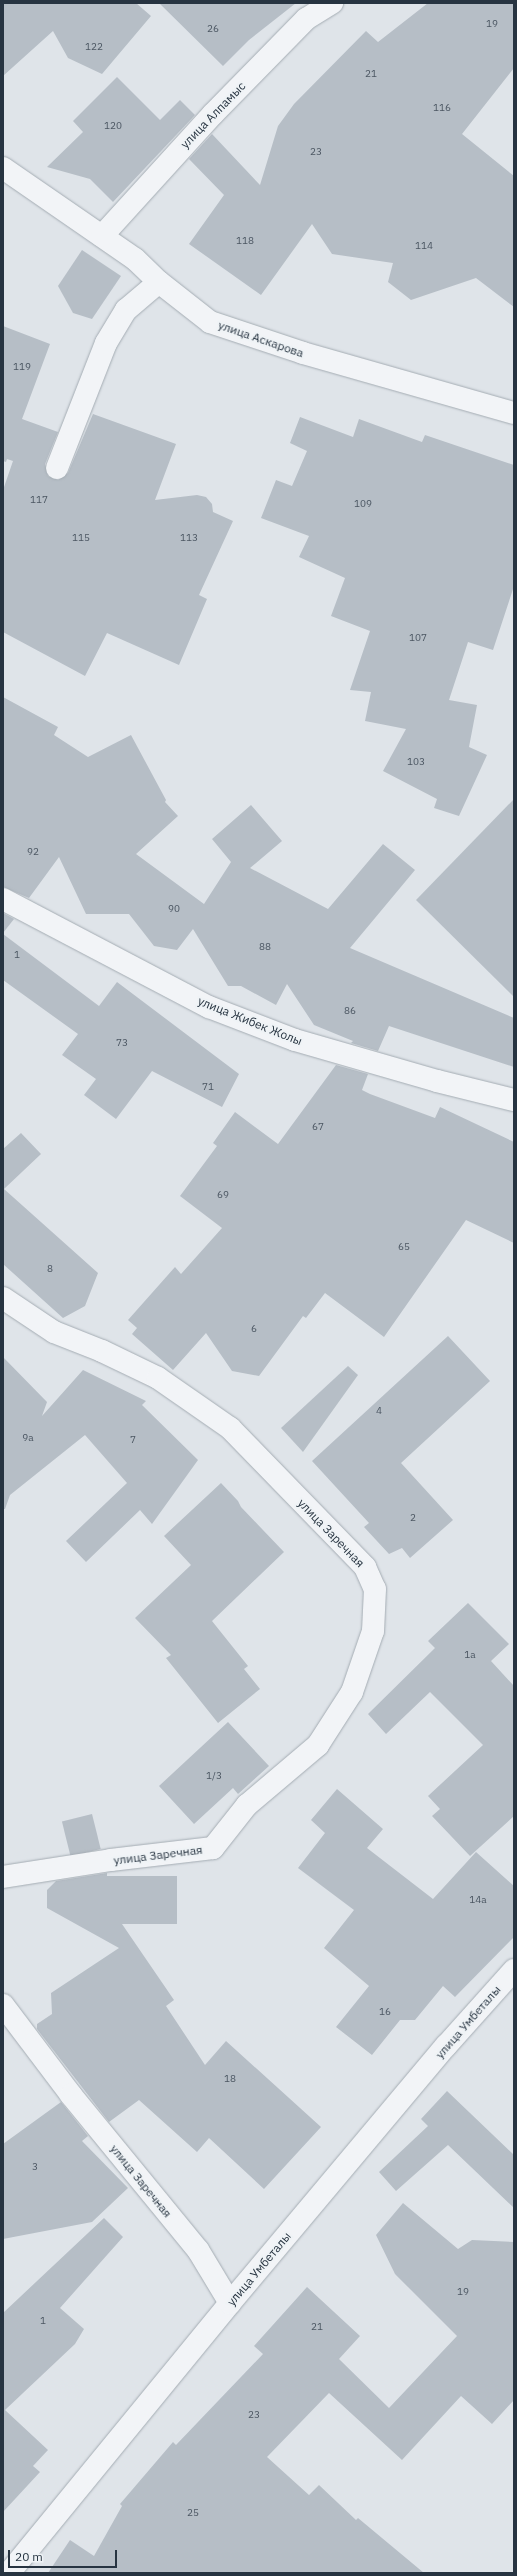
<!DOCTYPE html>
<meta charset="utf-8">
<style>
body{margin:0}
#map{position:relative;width:517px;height:2576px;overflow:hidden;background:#dfe4e9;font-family:"IBM Plex Sans",sans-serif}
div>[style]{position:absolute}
.building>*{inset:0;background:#b6bec6;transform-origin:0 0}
.roads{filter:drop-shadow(0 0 1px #a4acb3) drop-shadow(0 0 1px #a4acb3)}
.minor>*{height:22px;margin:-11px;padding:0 11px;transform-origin:11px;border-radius:11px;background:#f2f4f7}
span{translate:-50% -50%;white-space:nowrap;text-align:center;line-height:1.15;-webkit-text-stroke:4px #eff3f6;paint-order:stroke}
.number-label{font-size:10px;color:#4b5662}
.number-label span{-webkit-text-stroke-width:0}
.street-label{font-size:12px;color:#273441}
.frame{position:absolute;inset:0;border:4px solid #273441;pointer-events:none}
.scale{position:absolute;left:8px;top:2550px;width:109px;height:18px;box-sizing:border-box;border:2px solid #273441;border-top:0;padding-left:5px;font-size:12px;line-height:14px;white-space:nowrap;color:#273441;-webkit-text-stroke:3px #eff3f6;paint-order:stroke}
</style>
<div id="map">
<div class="building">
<i style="clip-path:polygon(3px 3px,136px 3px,151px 16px,102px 74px,68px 58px,53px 31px,3px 76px)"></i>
<i style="clip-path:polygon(159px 3px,296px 3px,249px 40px,223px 66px)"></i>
<i style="clip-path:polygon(428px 3px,514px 3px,514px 68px,462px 134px,514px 176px,514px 307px,476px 278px,411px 300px,388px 282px,393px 263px,332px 254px,312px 224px,261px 295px,189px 244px,224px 195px,189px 159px,212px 134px,260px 185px,278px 126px,294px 104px,366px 31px,378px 42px)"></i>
<i style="clip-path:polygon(117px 77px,160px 120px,180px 100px,195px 115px,113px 202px,90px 179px,47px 167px,83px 132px,73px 121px)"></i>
<i style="clip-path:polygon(82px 250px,121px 276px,92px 319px,73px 313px,58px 286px)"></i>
<i style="clip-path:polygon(3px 326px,50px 344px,22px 419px,58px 432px,45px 464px,48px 476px,58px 480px,68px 473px,93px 414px,176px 444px,155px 500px,197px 495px,206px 497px,212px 504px,213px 512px,233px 521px,199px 595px,207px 599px,179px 665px,107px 633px,85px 676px,3px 632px,3px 490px,13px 461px,7px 459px,6px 462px,3px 461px)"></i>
<i style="clip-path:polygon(300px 417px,353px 437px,359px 419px,422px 442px,425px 435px,514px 465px,514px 586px,493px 650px,468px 642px,449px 700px,477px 705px,469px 747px,487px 755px,459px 816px,434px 808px,437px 799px,383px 771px,406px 729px,365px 721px,371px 692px,350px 690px,370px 631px,331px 616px,345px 578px,299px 557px,309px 536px,261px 518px,276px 480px,292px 486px,307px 451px,290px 443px)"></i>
<i style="clip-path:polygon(3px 697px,58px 727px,54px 735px,88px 757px,131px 735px,166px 800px,165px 802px,178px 816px,136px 854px,204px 904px,231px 862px,212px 839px,251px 805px,282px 841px,250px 868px,328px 909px,383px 844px,415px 870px,350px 948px,514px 1018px,514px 1067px,389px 1026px,378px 1051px,351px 1043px,353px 1041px,314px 1025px,287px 984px,276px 1005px,241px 986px,228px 986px,193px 929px,177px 950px,154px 946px,129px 914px,86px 914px,59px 857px,29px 898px,3px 887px)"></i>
<i style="clip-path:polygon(514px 799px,514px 997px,416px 900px)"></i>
<i style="clip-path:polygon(3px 913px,14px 919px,3px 933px)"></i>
<i style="clip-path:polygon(3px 934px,99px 1006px,117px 982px,239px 1074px,222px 1107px,152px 1071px,116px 1119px,84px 1095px,96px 1079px,62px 1055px,78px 1034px,3px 980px)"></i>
<i style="clip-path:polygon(336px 1065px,368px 1074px,362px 1090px,370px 1094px,435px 1118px,440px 1107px,514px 1142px,514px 1243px,466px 1220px,384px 1337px,325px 1293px,306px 1318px,303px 1316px,259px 1376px,232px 1371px,206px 1333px,173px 1370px,132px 1334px,137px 1328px,128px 1320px,175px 1267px,181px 1274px,222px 1228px,180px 1196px,217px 1146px,213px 1143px,235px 1112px,278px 1144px)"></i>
<i style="clip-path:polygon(21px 1133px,41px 1154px,4px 1189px,98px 1273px,85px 1306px,63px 1318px,3px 1264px,3px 1149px)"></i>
<i style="clip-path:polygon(448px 1336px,490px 1381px,401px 1463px,453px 1520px,410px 1558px,402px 1548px,389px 1554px,364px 1527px,369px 1523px,312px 1461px)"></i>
<i style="clip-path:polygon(3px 1357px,47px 1402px,42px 1416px,83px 1370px,146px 1401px,142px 1405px,198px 1460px,152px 1524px,140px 1510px,86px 1562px,66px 1541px,127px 1483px,85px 1435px,10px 1495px,5px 1509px,3px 1509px)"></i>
<i style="clip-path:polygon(348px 1366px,358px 1375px,303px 1452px,281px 1428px)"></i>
<i style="clip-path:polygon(221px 1483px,238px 1501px,241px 1507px,284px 1552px,212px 1621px,248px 1666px,244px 1669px,260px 1689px,218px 1723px,166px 1658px,171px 1655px,135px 1618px,191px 1565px,164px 1536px)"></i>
<i style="clip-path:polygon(468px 1603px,509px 1644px,491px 1661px,514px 1686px,514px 1816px,470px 1856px,432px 1816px,440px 1809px,428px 1796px,483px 1745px,430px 1692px,386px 1734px,368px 1714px,435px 1648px,428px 1641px)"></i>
<i style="clip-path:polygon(228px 1722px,269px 1766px,238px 1794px,233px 1788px,194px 1824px,159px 1786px)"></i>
<i style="clip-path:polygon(337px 1789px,383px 1829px,367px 1848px,433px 1899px,476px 1852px,514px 1886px,514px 1937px,455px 1997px,443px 1986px,415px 2020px,400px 2020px,372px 2055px,336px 2027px,369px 1986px,324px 1948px,354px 1910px,298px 1868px,325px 1833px,311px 1820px)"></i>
<i style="left:92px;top:1814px;width:36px;height:31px;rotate:76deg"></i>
<i style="clip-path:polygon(107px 1873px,107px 1876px,177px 1876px,177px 1924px,122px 1924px,174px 2000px,166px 2006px,205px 2065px,226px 2041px,321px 2127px,264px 2189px,209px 2138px,197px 2152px,139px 2100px,109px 2122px,37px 2029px,37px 2024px,52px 2014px,51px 1993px,119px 1948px,47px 1908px,47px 1890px,56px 1881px)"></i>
<i style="clip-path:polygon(447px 2091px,514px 2155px,514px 2208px,448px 2145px,396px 2191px,379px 2172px,428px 2126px,421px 2119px)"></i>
<i style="clip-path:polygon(61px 2102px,88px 2136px,82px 2141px,128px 2188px,92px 2222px,3px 2239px,3px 2144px)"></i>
<i style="clip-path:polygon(403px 2203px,458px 2249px,472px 2240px,514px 2242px,514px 2400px,492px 2424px,461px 2396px,402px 2460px,329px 2393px,267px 2457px,309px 2495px,319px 2485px,356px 2520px,358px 2518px,424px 2573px,48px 2573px,70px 2540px,94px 2556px,122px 2506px,120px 2504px,173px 2442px,176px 2445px,263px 2354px,254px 2346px,307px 2287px,360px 2336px,339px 2359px,389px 2408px,457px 2336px,395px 2274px,376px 2235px)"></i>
<i style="clip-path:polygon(104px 2218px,123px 2237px,60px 2308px,84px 2329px,75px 2344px,5px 2410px,48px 2450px,33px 2466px,40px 2472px,3px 2512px,3px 2313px)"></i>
</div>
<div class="roads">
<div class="minor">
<i style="left:3px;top:168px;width:160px;rotate:34.6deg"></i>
<i style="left:135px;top:259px;width:33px;rotate:44deg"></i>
<i style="left:159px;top:282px;width:65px;rotate:38.1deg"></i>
<i style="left:210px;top:322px;width:98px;rotate:18.4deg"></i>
<i style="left:303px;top:353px;width:219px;rotate:15.9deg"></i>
<i style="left:102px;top:236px;width:165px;rotate:-47.7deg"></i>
<i style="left:213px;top:114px;width:133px;rotate:-45.6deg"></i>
<i style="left:306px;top:19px;width:31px;rotate:-32deg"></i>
<i style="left:57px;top:468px;width:134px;rotate:-68.6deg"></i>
<i style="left:106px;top:343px;width:39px;rotate:-59deg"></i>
<i style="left:126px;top:310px;width:43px;rotate:-40.3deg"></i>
<i style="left:3px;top:899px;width:233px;rotate:27.7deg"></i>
<i style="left:209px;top:1007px;width:92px;rotate:21deg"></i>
<i style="left:295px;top:1040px;width:148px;rotate:16.1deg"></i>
<i style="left:437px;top:1081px;width:79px;rotate:13.9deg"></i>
<i style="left:3px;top:1298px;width:61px;rotate:33.7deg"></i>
<i style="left:54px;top:1332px;width:52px;rotate:21.6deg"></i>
<i style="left:102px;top:1351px;width:62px;rotate:25.7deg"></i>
<i style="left:158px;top:1378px;width:88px;rotate:34.8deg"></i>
<i style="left:230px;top:1428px;width:194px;rotate:45.8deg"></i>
<i style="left:365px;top:1567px;width:24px;rotate:66deg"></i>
<i style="left:375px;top:1589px;width:42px;rotate:92.7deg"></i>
<i style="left:373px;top:1631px;width:65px;rotate:109deg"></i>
<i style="left:352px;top:1692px;width:63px;rotate:122.7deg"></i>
<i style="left:318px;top:1745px;width:93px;rotate:139.8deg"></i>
<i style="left:247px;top:1805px;width:55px;rotate:128.3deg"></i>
<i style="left:213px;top:1848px;width:103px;rotate:173.3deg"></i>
<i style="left:111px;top:1860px;width:109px;rotate:171.1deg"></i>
<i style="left:3px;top:2005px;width:113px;rotate:52.9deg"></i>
<i style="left:71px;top:2095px;width:200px;rotate:50.7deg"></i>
<i style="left:198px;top:2250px;width:62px;rotate:58.9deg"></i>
<i style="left:9px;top:2573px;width:349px;rotate:-50.7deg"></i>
<i style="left:230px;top:2303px;width:336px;rotate:-50deg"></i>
<i style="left:446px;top:2046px;width:102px;rotate:-48.2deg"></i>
</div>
</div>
<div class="number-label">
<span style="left:492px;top:24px">19</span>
<span style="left:213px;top:29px">26</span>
<span style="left:94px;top:47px">122</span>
<span style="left:371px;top:74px">21</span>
<span style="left:442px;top:108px">116</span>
<span style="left:113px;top:126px">120</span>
<span style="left:316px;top:152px">23</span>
<span style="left:245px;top:241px">118</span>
<span style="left:424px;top:246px">114</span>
<span style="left:22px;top:367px">119</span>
<span style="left:39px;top:500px">117</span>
<span style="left:363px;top:504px">109</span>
<span style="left:81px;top:538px">115</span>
<span style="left:189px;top:538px">113</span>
<span style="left:418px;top:638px">107</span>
<span style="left:416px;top:762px">103</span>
<span style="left:33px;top:852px">92</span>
<span style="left:174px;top:909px">90</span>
<span style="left:265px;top:947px">88</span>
<span style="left:17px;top:955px">1</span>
<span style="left:350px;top:1011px">86</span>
<span style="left:122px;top:1043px">73</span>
<span style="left:208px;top:1087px">71</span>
<span style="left:318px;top:1127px">67</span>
<span style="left:223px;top:1195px">69</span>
<span style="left:404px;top:1247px">65</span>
<span style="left:50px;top:1269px">8</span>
<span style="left:254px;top:1329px">6</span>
<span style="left:379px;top:1411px">4</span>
<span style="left:28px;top:1438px">9а</span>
<span style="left:133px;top:1440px">7</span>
<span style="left:413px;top:1518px">2</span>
<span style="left:470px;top:1655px">1а</span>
<span style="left:214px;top:1776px">1/3</span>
<span style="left:478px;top:1900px">14а</span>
<span style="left:385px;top:2012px">16</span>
<span style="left:230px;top:2079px">18</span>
<span style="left:35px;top:2167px">3</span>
<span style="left:463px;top:2292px">19</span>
<span style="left:43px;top:2321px">1</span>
<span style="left:317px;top:2327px">21</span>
<span style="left:254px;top:2415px">23</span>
<span style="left:193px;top:2513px">25</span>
</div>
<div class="street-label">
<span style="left:213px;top:115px;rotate:-46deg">улица Алпамыс</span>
<span style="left:261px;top:339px;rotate:19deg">улица Аскарова</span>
<span style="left:250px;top:1021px;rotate:22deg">улица Жибек Жолы</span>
<span style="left:331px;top:1533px;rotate:46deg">улица Заречная</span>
<span style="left:158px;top:1855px;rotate:-7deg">улица Заречная</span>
<span style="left:468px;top:2022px;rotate:-49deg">улица Умбеталы</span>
<span style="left:141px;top:2181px;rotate:51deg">улица Заречная</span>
<span style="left:259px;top:2269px;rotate:-50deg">улица Умбеталы</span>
</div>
<div class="frame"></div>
<div class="scale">20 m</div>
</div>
